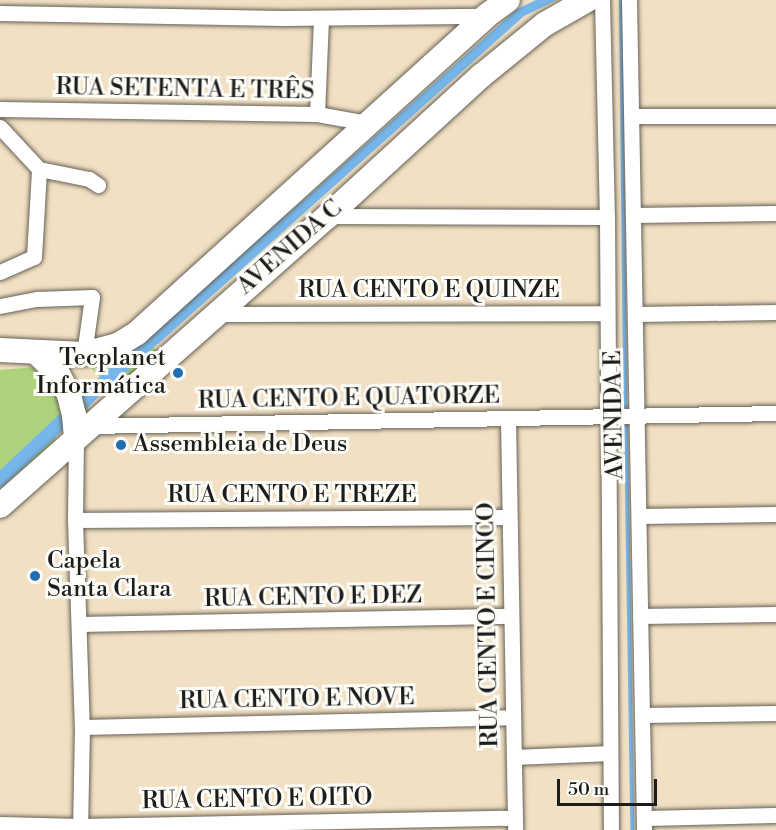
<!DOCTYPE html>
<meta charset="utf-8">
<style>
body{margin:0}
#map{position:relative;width:776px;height:830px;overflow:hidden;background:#f1e0c3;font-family:"Libre Bodoni",serif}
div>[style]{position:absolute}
.green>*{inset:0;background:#afd37c}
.water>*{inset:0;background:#76b6ea;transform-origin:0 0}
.stream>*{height:4px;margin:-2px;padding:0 2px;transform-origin:2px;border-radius:2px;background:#76b6ea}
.canal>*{height:14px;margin:-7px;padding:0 7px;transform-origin:7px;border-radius:7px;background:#76b6ea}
.roads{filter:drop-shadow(0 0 2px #676156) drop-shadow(0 0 2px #676156)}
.street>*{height:15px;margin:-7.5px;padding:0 7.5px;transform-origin:7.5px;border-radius:7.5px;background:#fff}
.primary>*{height:24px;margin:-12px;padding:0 12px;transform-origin:12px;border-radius:12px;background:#fff}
.dots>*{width:16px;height:16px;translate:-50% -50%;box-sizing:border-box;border:3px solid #fdfcf7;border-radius:50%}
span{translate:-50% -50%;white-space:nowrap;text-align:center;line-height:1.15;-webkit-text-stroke:6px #fdfcf7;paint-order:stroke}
.street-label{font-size:24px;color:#1c1c1c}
.poi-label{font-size:24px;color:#1c1c1c}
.right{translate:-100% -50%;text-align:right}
.left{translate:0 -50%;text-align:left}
.scale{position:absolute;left:557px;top:779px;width:100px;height:27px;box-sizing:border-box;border:3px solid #1c1c1c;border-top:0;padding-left:8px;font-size:18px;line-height:21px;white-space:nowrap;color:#1c1c1c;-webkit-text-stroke:4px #fdfcf7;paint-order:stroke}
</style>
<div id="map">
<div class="green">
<i style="clip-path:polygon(145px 338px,159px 353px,114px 392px,91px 368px,108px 362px)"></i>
<i style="clip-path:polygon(36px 367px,60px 394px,62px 416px,54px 443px,0 494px,0 370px)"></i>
</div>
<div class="water">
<i style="clip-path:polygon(536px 0,557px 0,524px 16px,158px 344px,147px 332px,298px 205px,517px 9px)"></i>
<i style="left:100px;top:377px;width:13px;height:33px;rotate:45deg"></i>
</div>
<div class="stream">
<i style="left:621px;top:0;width:406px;rotate:89.4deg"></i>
<i style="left:626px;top:426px;width:404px;rotate:89.1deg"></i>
</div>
<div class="canal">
<i style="left:91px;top:394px;width:101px;rotate:-41.8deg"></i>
<i style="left:0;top:480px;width:103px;rotate:-43.4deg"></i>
</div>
<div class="roads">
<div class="street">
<i style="left:602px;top:0;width:217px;rotate:88.7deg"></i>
<i style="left:607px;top:217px;width:613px;rotate:89.63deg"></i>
<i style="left:629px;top:0;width:830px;rotate:88.96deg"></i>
<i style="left:0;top:13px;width:283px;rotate:1deg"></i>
<i style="left:283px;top:18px;width:203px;rotate:-0.6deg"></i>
<i style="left:0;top:109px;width:317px;rotate:0.9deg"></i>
<i style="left:317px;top:114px;width:52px;rotate:10deg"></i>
<i style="left:317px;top:114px;width:96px;rotate:-87.6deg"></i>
<i style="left:632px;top:116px;width:144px"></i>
<i style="left:0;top:127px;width:57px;rotate:47.1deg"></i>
<i style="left:39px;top:169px;width:51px;rotate:11.3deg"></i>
<i style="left:89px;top:179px;width:11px;rotate:34deg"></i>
<i style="left:633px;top:215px;width:143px;rotate:-0.8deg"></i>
<i style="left:328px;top:216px;width:279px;rotate:0.2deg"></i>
<i style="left:0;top:272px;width:37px;rotate:-24deg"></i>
<i style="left:34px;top:257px;width:88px;rotate:-86.7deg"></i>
<i style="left:0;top:306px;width:38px;rotate:-11deg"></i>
<i style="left:37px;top:299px;width:55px;rotate:-2.1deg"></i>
<i style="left:92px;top:297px;width:58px;rotate:98deg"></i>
<i style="left:215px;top:314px;width:392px;rotate:-0.1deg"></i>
<i style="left:636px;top:314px;width:140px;rotate:-0.8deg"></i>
<i style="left:508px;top:419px;width:411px;rotate:89deg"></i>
<i style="left:89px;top:426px;width:687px;rotate:-1.08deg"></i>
<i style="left:76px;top:437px;width:83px;rotate:90.7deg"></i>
<i style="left:75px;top:520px;width:207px;rotate:88.1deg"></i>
<i style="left:82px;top:727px;width:103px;rotate:91.1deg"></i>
<i style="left:639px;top:516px;width:137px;rotate:-0.8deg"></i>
<i style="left:75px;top:520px;width:434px;rotate:-0.4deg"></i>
<i style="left:640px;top:616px;width:136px;rotate:-0.8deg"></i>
<i style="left:79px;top:624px;width:432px;rotate:-1.1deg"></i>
<i style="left:642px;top:715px;width:134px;rotate:-0.9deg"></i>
<i style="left:82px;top:727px;width:431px;rotate:-1.3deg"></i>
<i style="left:514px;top:757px;width:96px;rotate:-2.4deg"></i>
<i style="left:644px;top:818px;width:132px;rotate:-1.3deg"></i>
<i style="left:0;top:824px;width:80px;rotate:1.4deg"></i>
<i style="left:80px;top:826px;width:435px;rotate:-1.1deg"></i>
</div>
<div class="primary">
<i style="left:0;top:350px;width:84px;rotate:2.7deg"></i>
<i style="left:84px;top:354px;width:35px;rotate:-15deg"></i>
<i style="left:118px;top:345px;width:22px;rotate:-32deg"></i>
<i style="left:137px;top:333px;width:471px;rotate:-42.2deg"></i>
<i style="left:486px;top:16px;width:27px;rotate:-36deg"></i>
<i style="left:36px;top:352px;width:31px;rotate:45deg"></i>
<i style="left:58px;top:374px;width:24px;rotate:62deg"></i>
<i style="left:69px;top:395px;width:21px;rotate:76deg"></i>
<i style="left:74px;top:415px;width:22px;rotate:85deg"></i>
<i style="left:0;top:506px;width:438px;rotate:-41.5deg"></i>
<i style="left:328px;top:216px;width:207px;rotate:-42.5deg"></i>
<i style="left:481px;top:76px;width:82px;rotate:-39.1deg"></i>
<i style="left:545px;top:24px;width:48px;rotate:-29.7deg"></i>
</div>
</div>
<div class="dots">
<i style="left:178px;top:373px;background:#1f6fb2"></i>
<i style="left:121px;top:445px;background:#1f6fb2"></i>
<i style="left:35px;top:576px;background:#1f6fb2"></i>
</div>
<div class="street-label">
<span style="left:185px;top:90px;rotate:1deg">RUA SETENTA E TRÊS</span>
<span style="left:290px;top:248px;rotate:-41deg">AVENIDA C</span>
<span style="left:429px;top:291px">RUA CENTO E QUINZE</span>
<span style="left:349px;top:399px;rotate:-1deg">RUA CENTO E QUATORZE</span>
<span style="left:615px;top:415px;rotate:-91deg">AVENIDA E</span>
<span style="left:292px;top:496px">RUA CENTO E TREZE</span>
<span style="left:313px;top:598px;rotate:-1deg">RUA CENTO E DEZ</span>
<span style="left:489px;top:625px;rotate:-91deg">RUA CENTO E CINCO</span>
<span style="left:297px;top:700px;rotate:-1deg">RUA CENTO E NOVE</span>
<span style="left:257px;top:800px;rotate:-1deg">RUA CENTO E OITO</span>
</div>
<div class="poi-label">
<span class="right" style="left:166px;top:373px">Tecplanet<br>Informática</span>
<span class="left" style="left:133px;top:445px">Assembleia de Deus</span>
<span class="left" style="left:47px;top:576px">Capela<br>Santa Clara</span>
</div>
<div class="scale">50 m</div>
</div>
